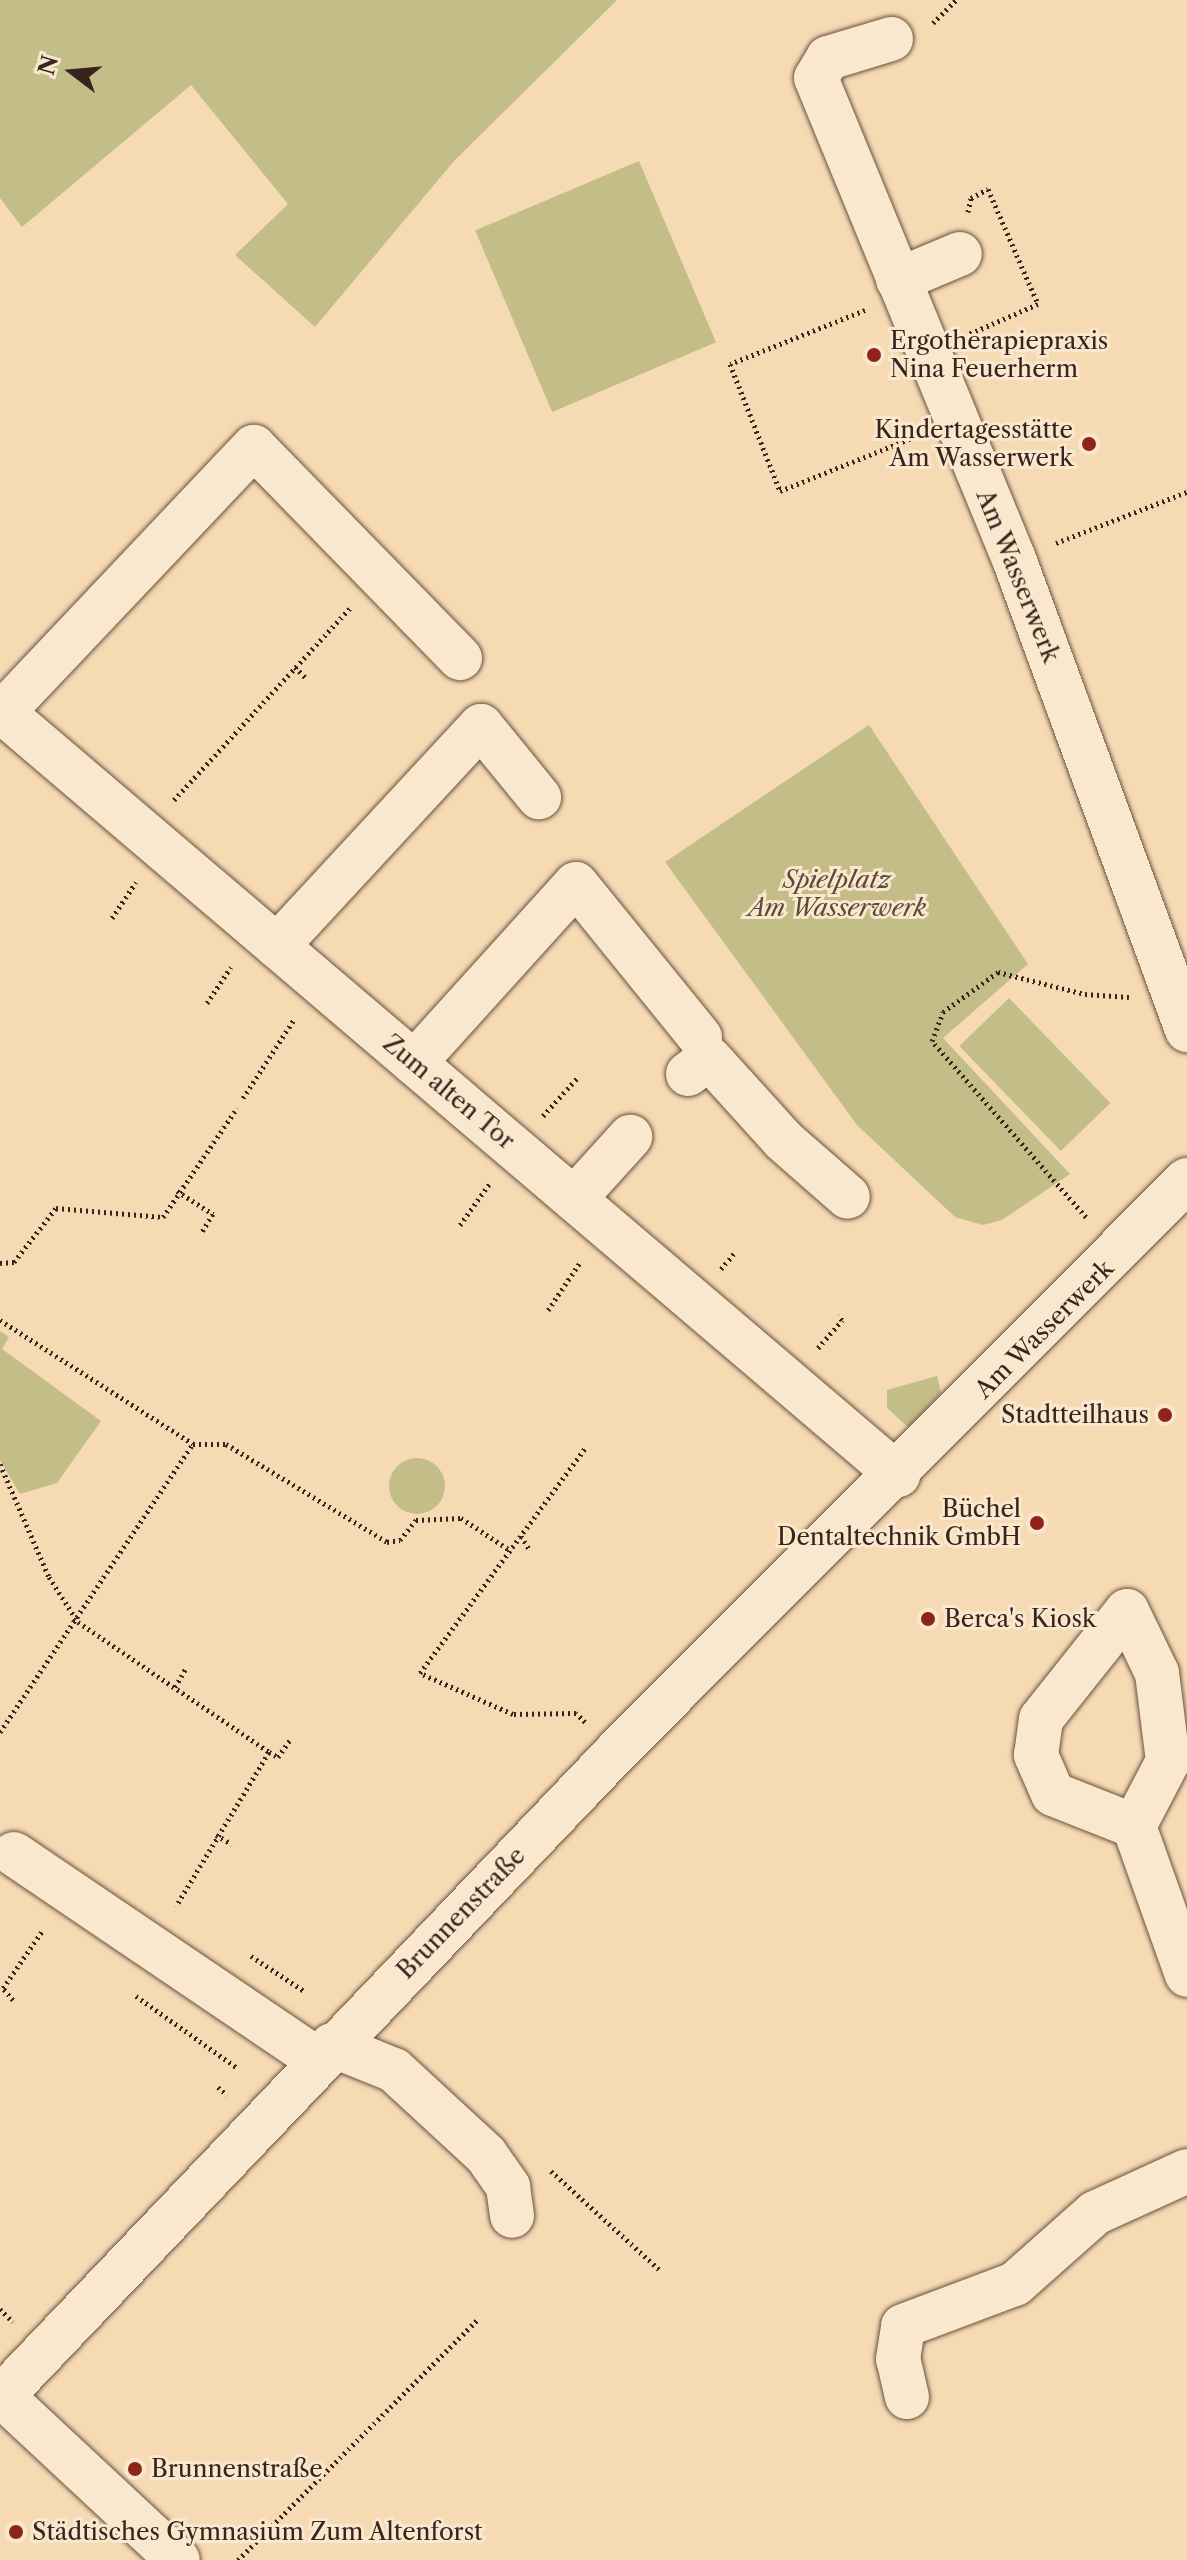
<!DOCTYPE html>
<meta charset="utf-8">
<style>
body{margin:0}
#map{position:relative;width:1187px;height:2560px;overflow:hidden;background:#f6dab3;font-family:"Libre Caslon Text",serif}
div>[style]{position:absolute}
.green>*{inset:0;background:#c3bd88;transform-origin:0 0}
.round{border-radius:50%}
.path>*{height:5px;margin-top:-2.5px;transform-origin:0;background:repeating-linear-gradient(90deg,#38241d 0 2px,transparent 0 6px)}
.roads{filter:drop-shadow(0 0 2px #685242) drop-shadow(0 0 2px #685242)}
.minor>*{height:44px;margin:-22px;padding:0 22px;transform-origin:22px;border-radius:22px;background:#f9e7ce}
.dots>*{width:22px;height:22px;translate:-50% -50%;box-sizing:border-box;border:4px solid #f9e7ce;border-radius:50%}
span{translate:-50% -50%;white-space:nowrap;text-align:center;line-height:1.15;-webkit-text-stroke:6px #f9e7ce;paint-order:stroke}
.poi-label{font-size:24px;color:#38241d}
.left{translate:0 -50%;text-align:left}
.right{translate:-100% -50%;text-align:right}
.street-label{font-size:24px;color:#38241d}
.park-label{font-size:24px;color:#5b4a38;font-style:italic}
.north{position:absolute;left:32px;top:32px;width:80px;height:80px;-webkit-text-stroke:6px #f9e7ce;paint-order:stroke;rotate:286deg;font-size:22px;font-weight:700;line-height:32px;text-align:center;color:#38241d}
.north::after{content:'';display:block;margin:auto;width:28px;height:36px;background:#38241d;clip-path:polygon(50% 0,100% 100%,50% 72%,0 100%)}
</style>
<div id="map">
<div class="green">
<i style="clip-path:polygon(0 0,617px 0,454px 161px,315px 327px,235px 255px,288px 204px,191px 85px,22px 227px,0 198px)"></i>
<i style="left:639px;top:161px;width:197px;height:178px;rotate:67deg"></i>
<i style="clip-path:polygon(869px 725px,1028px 964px,943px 1038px,1070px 1174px,1002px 1220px,983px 1225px,955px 1217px,857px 1125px,665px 862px)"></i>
<i style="left:1009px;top:998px;width:146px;height:69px;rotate:46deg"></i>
<i style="clip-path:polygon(0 1331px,9px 1337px,2px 1349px,101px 1421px,57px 1483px,20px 1494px,0 1460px)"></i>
<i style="clip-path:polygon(937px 1376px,941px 1393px,908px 1427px,887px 1408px,887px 1390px)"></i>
<i class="round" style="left:389px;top:1458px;width:56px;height:56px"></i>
</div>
<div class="path">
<i style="left:933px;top:23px;width:33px;rotate:-45deg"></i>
<i style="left:968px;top:212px;width:14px;rotate:-78deg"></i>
<i style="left:971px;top:198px;width:19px;rotate:-28deg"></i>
<i style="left:988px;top:189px;width:125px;rotate:66.5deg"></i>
<i style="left:1038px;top:304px;width:75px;rotate:156.5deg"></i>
<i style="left:865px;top:310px;width:145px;rotate:158.2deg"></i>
<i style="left:730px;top:364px;width:136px;rotate:68.5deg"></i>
<i style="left:780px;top:491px;width:148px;rotate:-21.9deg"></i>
<i style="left:1056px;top:543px;width:141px;rotate:-21.3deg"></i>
<i style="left:295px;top:667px;width:17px;rotate:45deg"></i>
<i style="left:174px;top:800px;width:262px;rotate:-47.5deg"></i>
<i style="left:112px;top:918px;width:43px;rotate:-56.3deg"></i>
<i style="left:207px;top:1003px;width:43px;rotate:-56.3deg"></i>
<i style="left:243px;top:1098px;width:95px;rotate:-57deg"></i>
<i style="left:543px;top:1116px;width:52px;rotate:-48.1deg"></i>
<i style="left:177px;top:1191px;width:43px;rotate:32.6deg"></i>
<i style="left:213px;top:1214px;width:22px;rotate:122deg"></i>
<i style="left:1086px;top:1217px;width:234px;rotate:-131.2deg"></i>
<i style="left:932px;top:1041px;width:31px;rotate:-69deg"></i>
<i style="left:943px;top:1012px;width:68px;rotate:-36deg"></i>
<i style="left:998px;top:972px;width:90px;rotate:14.2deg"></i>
<i style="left:1085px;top:994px;width:44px;rotate:3.9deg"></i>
<i style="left:460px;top:1225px;width:52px;rotate:-54.5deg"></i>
<i style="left:0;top:1263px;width:14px;rotate:-4deg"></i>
<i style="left:14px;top:1262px;width:68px;rotate:-52.1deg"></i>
<i style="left:56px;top:1208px;width:107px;rotate:4.8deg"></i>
<i style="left:163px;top:1217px;width:132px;rotate:-55.8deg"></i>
<i style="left:721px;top:1269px;width:23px;rotate:-50deg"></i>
<i style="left:548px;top:1310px;width:59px;rotate:-56deg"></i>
<i style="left:0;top:1320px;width:229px;rotate:32.7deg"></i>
<i style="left:193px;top:1444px;width:33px"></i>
<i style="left:226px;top:1444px;width:188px;rotate:31.3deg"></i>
<i style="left:387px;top:1542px;width:13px;rotate:-9deg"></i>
<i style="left:400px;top:1540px;width:26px;rotate:-51deg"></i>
<i style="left:416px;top:1520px;width:45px;rotate:-2.5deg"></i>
<i style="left:461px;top:1518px;width:60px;rotate:33.4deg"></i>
<i style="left:818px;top:1348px;width:37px;rotate:-49deg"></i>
<i style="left:842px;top:1320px;width:6px;rotate:-129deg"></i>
<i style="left:0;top:1464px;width:123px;rotate:66.6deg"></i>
<i style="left:49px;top:1577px;width:54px;rotate:57.2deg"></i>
<i style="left:78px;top:1622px;width:231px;rotate:34.2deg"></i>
<i style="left:269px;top:1752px;width:180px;rotate:121.1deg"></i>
<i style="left:521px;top:1536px;width:15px;rotate:58deg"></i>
<i style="left:175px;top:1687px;width:22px;rotate:-60deg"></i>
<i style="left:585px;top:1722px;width:13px;rotate:-135deg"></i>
<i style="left:576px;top:1713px;width:63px;rotate:179.1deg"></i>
<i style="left:513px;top:1714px;width:102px;rotate:-156.2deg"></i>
<i style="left:420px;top:1673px;width:280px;rotate:-53.7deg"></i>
<i style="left:0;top:1732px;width:347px;rotate:-56.2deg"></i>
<i style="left:269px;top:1752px;width:10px;rotate:29deg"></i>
<i style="left:278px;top:1757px;width:21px;rotate:-55deg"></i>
<i style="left:216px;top:1835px;width:18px;rotate:29deg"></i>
<i style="left:251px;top:1956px;width:64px;rotate:33.4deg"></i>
<i style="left:136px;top:1996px;width:123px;rotate:35.4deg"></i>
<i style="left:13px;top:2000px;width:16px;rotate:-130deg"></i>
<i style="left:3px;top:1988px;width:70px;rotate:-55.4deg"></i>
<i style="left:218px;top:2087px;width:12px;rotate:42deg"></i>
<i style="left:551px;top:2171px;width:149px;rotate:42.3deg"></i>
<i style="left:0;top:2309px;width:18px;rotate:45deg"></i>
<i style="left:238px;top:2560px;width:339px;rotate:-45.1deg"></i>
</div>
<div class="roads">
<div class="minor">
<i style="left:891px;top:39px;width:66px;rotate:163.2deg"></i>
<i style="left:828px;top:58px;width:23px;rotate:121deg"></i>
<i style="left:816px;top:78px;width:520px;rotate:67.63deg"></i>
<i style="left:1014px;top:559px;width:502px;rotate:69.83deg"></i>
<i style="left:898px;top:280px;width:67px;rotate:-22.8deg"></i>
<i style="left:0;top:710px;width:1180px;rotate:40.43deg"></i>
<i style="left:3px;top:712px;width:365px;rotate:-46.6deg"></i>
<i style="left:254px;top:447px;width:295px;rotate:45.7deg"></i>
<i style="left:277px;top:946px;width:300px;rotate:-47.2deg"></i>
<i style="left:481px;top:726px;width:92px;rotate:50.8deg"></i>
<i style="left:414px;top:1063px;width:241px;rotate:-47.9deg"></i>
<i style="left:576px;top:884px;width:197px;rotate:51deg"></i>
<i style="left:688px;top:1074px;width:26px;rotate:-37deg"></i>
<i style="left:709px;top:1058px;width:110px;rotate:47.9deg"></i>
<i style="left:783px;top:1140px;width:86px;rotate:41.2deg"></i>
<i style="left:574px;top:1199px;width:84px;rotate:-47.9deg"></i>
<i style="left:1127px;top:1611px;width:69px;rotate:64.2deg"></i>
<i style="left:1157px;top:1673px;width:89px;rotate:82.9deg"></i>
<i style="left:1168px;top:1761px;width:73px;rotate:117.6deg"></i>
<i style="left:1134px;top:1826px;width:87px;rotate:-158.4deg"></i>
<i style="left:1053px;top:1794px;width:43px;rotate:-113.6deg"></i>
<i style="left:1036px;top:1755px;width:36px;rotate:-82deg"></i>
<i style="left:1041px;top:1719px;width:138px;rotate:-51.5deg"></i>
<i style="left:1134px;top:1826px;width:158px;rotate:70.4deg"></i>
<i style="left:14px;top:1854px;width:367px;rotate:34.1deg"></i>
<i style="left:332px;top:2045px;width:67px;rotate:22deg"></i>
<i style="left:394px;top:2070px;width:125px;rotate:42.7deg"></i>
<i style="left:486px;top:2155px;width:39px;rotate:55deg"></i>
<i style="left:508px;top:2187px;width:29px;rotate:82deg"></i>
<i style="left:0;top:2394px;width:243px;rotate:43deg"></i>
<i style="left:2px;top:2396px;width:891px;rotate:-46.36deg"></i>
<i style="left:617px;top:1751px;width:807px;rotate:-45.05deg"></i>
<i style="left:907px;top:2397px;width:39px;rotate:-103deg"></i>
<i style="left:898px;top:2359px;width:33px;rotate:-81deg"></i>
<i style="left:903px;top:2326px;width:120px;rotate:-20.6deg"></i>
<i style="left:1015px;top:2284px;width:107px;rotate:-41.6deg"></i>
<i style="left:1095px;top:2213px;width:101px;rotate:-24.5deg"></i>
</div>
</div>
<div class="dots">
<i style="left:874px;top:355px;background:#8f2418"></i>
<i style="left:1089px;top:444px;background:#8f2418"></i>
<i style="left:1165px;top:1415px;background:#8f2418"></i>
<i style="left:1037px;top:1523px;background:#8f2418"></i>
<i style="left:928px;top:1619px;background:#8f2418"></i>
<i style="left:135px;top:2469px;background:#8f2418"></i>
<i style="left:16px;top:2532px;background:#8f2418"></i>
</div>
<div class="poi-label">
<span class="left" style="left:890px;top:355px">Ergotherapiepraxis<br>Nina Feuerherm</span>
<span class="right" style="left:1073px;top:444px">Kindertagesstätte<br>Am Wasserwerk</span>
<span class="right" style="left:1149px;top:1415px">Stadtteilhaus</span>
<span class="right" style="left:1021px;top:1523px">Büchel<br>Dentaltechnik GmbH</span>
<span class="left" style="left:944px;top:1619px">Berca's Kiosk</span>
<span class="left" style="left:151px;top:2469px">Brunnenstraße</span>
<span class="left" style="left:32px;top:2532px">Städtisches Gymnasium Zum Altenforst</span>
</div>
<div class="street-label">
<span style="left:1018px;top:576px;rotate:68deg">Am Wasserwerk</span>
<span style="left:449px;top:1092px;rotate:40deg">Zum alten Tor</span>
<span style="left:1044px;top:1329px;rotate:-45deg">Am Wasserwerk</span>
<span style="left:461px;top:1913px;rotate:-46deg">Brunnenstraße</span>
</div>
<div class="park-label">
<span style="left:837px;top:894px">Spielplatz<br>Am Wasserwerk</span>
</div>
<div class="north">N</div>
</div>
